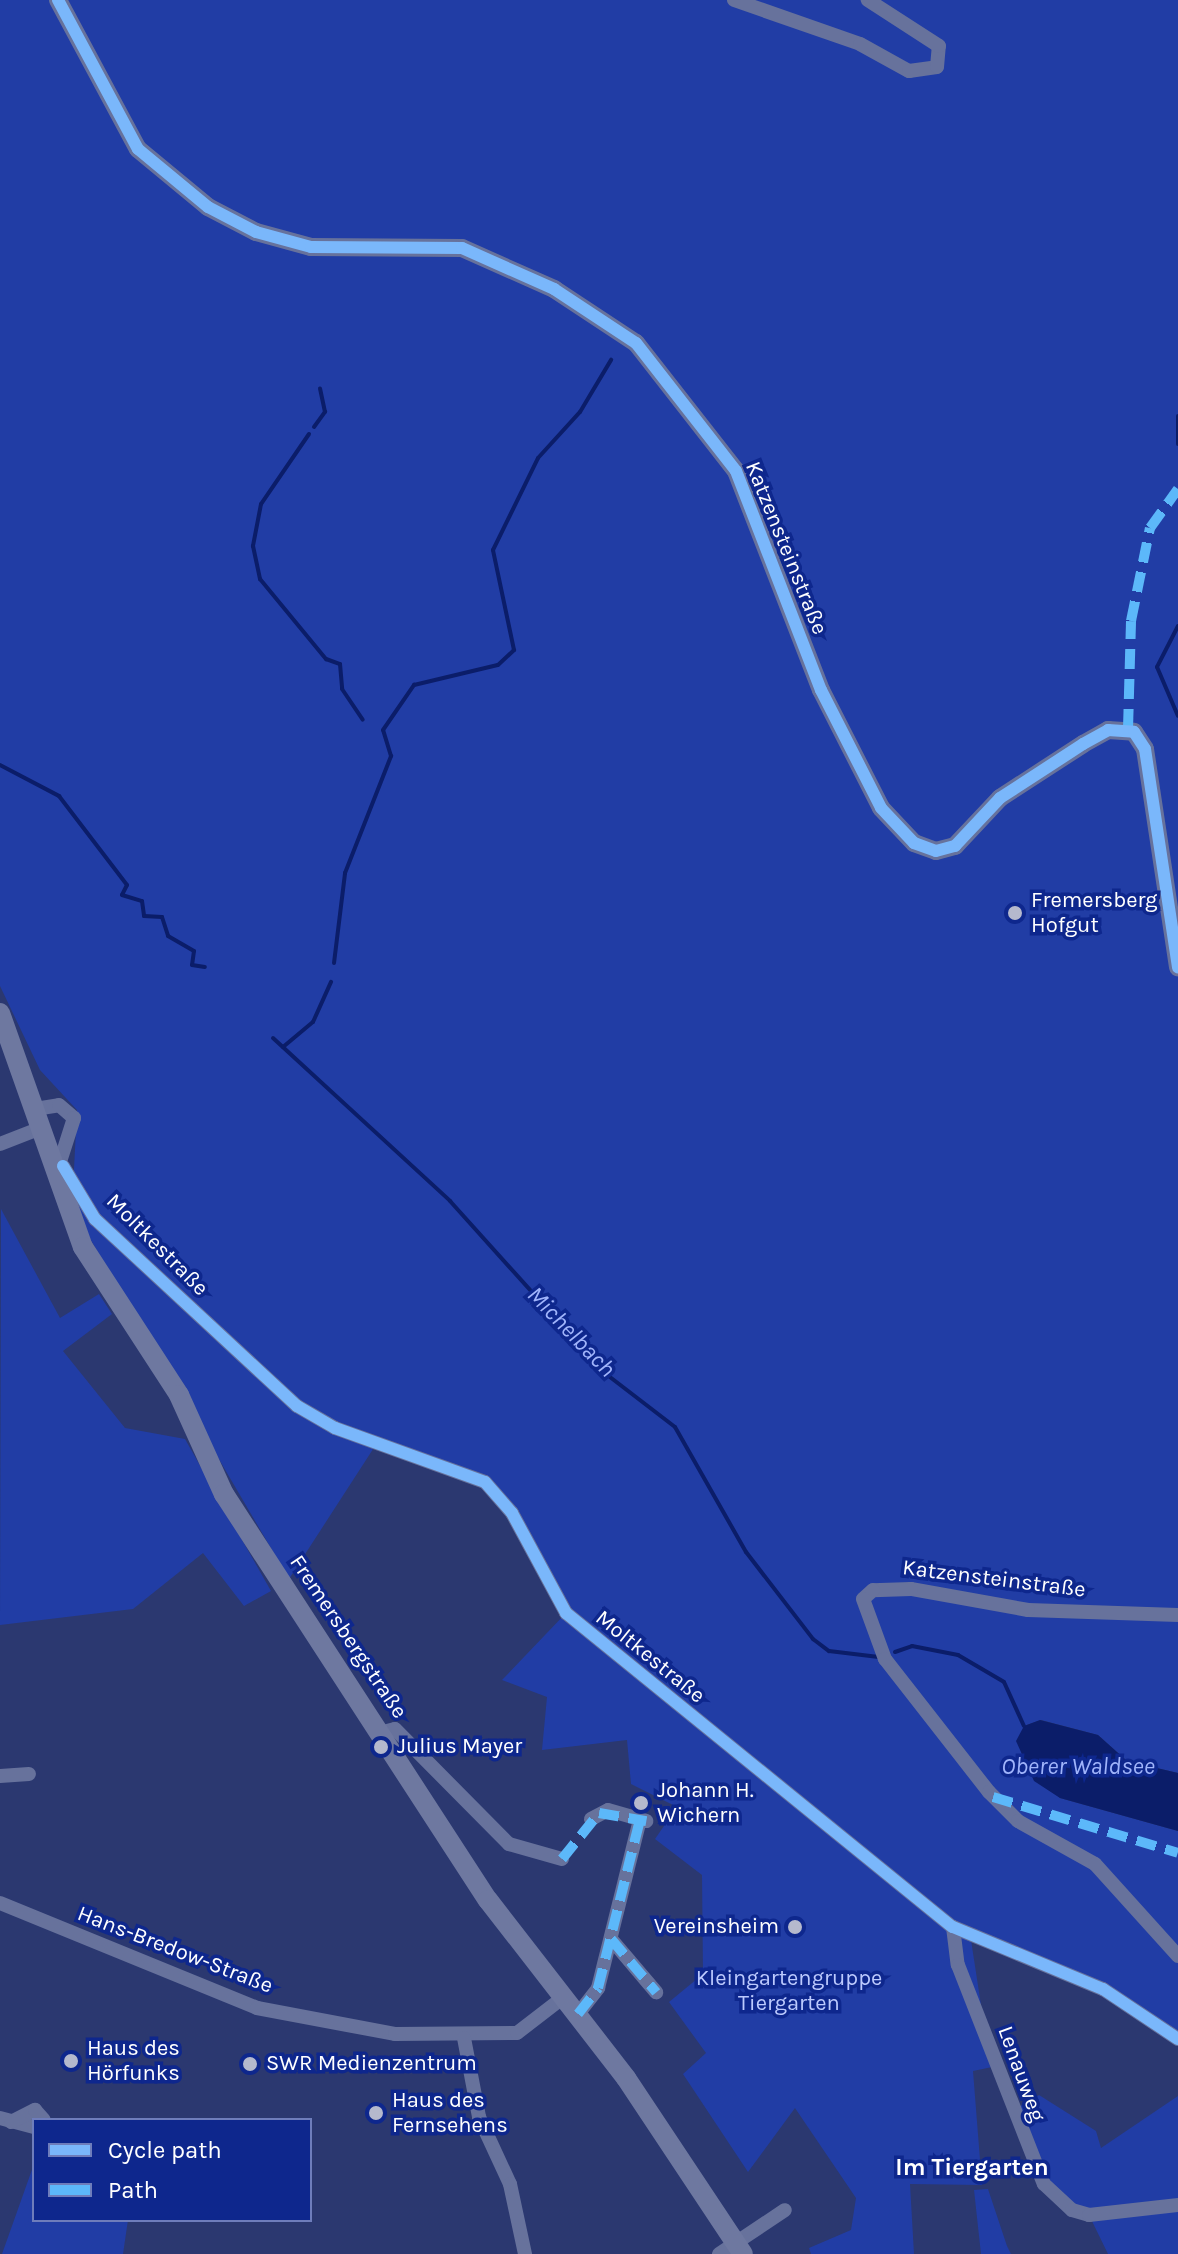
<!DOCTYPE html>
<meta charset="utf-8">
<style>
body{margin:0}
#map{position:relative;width:1178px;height:2254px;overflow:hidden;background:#2b3870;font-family:Karla,sans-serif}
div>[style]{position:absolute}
.green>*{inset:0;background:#213da5}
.water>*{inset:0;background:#0b1d69}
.stream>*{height:4px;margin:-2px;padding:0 2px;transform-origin:2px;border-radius:2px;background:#0b1d69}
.minor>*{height:14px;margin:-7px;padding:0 7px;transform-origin:7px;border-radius:7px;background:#67729c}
.tertiary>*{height:18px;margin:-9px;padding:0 9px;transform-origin:9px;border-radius:9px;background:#67729c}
.secondary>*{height:20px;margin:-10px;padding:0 10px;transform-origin:10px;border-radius:10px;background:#6e78a0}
.quiet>*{height:10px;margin-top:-5px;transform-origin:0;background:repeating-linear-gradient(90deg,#5cb8fa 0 20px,transparent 0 30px)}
.cycleway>*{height:12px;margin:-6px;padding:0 6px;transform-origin:6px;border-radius:6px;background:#7ab7fb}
.dots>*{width:22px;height:22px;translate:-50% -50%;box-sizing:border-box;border:4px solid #0e278d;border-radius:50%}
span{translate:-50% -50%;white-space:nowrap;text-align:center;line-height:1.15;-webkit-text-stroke:7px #0e278d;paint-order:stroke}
.street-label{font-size:22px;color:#fff}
.poi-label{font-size:22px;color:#fff}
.left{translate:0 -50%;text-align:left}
.right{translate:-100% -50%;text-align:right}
.park-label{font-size:22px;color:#bccafe}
.water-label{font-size:24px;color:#a0b4fb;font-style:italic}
.neighbourhood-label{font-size:24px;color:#fff;font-weight:700}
.legend{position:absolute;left:32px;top:2118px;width:280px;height:104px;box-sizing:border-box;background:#0e278d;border:2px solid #6e7dbb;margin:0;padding:10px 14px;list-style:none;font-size:24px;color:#fff}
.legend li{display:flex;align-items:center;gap:16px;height:40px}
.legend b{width:40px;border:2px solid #6e7dbb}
</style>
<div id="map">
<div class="green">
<i style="clip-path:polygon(0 0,1178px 0,1178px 1773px,1127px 1761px,1098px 1735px,1041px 1720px,1024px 1726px,1021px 1763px,1060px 1798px,1178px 1831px,1178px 2039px,1131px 2005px,971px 1940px,987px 2044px,997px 2066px,973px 2071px,982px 2185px,910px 2184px,914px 2254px,811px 2254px,809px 2248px,851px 2230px,856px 2198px,795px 2108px,748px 2172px,683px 2074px,706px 2053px,669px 2002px,703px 1974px,702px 1875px,655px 1839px,677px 1807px,631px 1784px,627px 1740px,542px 1750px,547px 1697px,502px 1680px,566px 1613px,500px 1495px,377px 1443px,289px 1579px,72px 1208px,77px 1110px,40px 1070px,0 986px)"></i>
<i style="clip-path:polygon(1px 1209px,60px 1318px,99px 1294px,112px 1314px,63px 1351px,125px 1428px,185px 1439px,271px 1591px,244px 1606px,203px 1553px,133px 1609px,0 1625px)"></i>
<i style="clip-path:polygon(1039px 2095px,1096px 2131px,1101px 2148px,1178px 2096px,1178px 2254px,1108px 2254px,1089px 2215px,1044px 2184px,1014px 2110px)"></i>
<i style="clip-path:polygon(34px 2164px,34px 2220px,128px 2220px,123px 2254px,2px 2254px)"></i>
<i style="clip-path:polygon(988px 2189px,1007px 2246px,1011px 2254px,981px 2254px,974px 2190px)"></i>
</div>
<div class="water">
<i style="clip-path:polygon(1040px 1720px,1098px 1735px,1127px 1761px,1178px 1773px,1178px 1831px,1060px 1798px,1034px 1781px,1016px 1741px,1024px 1726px)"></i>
</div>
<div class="stream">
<i style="left:1178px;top:416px;width:28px;rotate:90deg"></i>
<i style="left:314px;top:427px;width:19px;rotate:-54deg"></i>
<i style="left:325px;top:412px;width:24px;rotate:-102deg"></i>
<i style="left:309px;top:434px;width:85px;rotate:124.4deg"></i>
<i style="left:261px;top:504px;width:43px;rotate:100.8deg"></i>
<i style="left:253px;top:546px;width:34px;rotate:78deg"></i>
<i style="left:260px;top:579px;width:104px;rotate:50.5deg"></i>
<i style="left:326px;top:659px;width:15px;rotate:20deg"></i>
<i style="left:340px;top:664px;width:25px;rotate:85deg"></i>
<i style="left:342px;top:689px;width:37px;rotate:56deg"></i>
<i style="left:1178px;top:626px;width:46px;rotate:117.1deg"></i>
<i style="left:1157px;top:667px;width:53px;rotate:66.8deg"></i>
<i style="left:0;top:765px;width:67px;rotate:27.7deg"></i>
<i style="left:59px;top:796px;width:112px;rotate:52.6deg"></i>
<i style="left:127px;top:885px;width:11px;rotate:117deg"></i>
<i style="left:122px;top:895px;width:21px;rotate:17deg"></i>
<i style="left:142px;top:901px;width:15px;rotate:82deg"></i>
<i style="left:144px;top:916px;width:18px;rotate:3deg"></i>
<i style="left:162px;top:917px;width:20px;rotate:72deg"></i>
<i style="left:168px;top:936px;width:30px;rotate:30deg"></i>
<i style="left:194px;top:951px;width:14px;rotate:98deg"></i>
<i style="left:192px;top:965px;width:13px;rotate:9deg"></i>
<i style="left:334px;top:963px;width:91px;rotate:-83deg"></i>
<i style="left:345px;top:873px;width:126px;rotate:-68.5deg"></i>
<i style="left:391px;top:756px;width:27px;rotate:-107deg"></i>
<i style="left:383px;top:730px;width:55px;rotate:-55.4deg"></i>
<i style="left:414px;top:685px;width:86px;rotate:-13.4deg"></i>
<i style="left:498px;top:665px;width:22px;rotate:-43deg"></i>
<i style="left:514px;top:650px;width:102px;rotate:-101.9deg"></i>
<i style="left:493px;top:550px;width:102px;rotate:-63.9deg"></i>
<i style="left:538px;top:458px;width:62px;rotate:-47.6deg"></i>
<i style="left:580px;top:412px;width:61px;rotate:-59.2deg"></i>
<i style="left:273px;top:1038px;width:241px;rotate:42.6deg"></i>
<i style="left:450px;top:1201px;width:233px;rotate:48deg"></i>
<i style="left:606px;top:1374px;width:87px;rotate:37.5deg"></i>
<i style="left:675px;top:1427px;width:144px;rotate:60.4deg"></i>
<i style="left:746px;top:1552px;width:110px;rotate:52.4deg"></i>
<i style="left:813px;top:1639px;width:20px;rotate:37deg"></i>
<i style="left:829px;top:1651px;width:50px;rotate:6.8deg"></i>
<i style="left:283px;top:1047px;width:39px;rotate:-40deg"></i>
<i style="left:313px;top:1022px;width:44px;rotate:-65.8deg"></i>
<i style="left:895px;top:1652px;width:18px;rotate:-19deg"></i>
<i style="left:912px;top:1646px;width:47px;rotate:11.1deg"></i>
<i style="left:958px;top:1655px;width:53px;rotate:30.4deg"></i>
<i style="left:1004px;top:1682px;width:48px;rotate:65.6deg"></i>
</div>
<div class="minor">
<i style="left:734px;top:0;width:133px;rotate:19.2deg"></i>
<i style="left:860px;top:44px;width:56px;rotate:28.9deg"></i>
<i style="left:909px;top:71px;width:28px;rotate:-8deg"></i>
<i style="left:937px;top:67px;width:21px;rotate:-85deg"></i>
<i style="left:939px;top:46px;width:85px;rotate:-147.1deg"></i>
<i style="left:35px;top:1109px;width:24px;rotate:-9deg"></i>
<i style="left:59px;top:1105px;width:20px;rotate:41deg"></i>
<i style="left:74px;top:1118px;width:56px;rotate:107.8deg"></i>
<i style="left:0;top:1144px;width:44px;rotate:-21.3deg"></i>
<i style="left:63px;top:1166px;width:62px;rotate:58.9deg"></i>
<i style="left:95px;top:1219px;width:275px;rotate:42.8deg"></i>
<i style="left:297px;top:1406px;width:44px;rotate:30.1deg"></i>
<i style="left:335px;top:1428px;width:159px;rotate:19.8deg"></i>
<i style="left:485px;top:1482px;width:41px;rotate:48.9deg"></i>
<i style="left:512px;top:1513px;width:114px;rotate:61.6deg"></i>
<i style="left:566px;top:1613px;width:498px;rotate:39.1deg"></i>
<i style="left:953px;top:1927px;width:162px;rotate:22.5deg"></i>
<i style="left:1103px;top:1989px;width:90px;rotate:33.7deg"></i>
<i style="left:1178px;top:1615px;width:150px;rotate:-178.1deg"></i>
<i style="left:1028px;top:1610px;width:119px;rotate:-169.8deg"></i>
<i style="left:911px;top:1589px;width:38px;rotate:178deg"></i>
<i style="left:873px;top:1590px;width:13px;rotate:138deg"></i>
<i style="left:863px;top:1599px;width:64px;rotate:69.9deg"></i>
<i style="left:885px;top:1659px;width:169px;rotate:52deg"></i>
<i style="left:989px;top:1792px;width:41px;rotate:45deg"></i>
<i style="left:1018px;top:1821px;width:88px;rotate:29.2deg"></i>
<i style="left:1095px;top:1864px;width:124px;rotate:47.9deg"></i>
<i style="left:383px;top:1732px;width:12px;rotate:-14deg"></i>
<i style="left:395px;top:1729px;width:162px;rotate:45.3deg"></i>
<i style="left:509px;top:1844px;width:55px;rotate:15.8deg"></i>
<i style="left:0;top:1776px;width:29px;rotate:-4deg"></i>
<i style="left:591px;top:1819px;width:19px;rotate:-28deg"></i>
<i style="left:608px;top:1810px;width:40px;rotate:16deg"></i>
<i style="left:0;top:1903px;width:278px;rotate:22.2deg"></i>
<i style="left:257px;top:2008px;width:140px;rotate:10.7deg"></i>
<i style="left:395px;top:2034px;width:122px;rotate:-0.5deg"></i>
<i style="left:517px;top:2033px;width:61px;rotate:-37.6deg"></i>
<i style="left:953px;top:1927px;width:38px;rotate:83deg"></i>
<i style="left:958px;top:1965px;width:235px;rotate:68.6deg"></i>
<i style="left:1044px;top:2184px;width:38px;rotate:43deg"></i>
<i style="left:1072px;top:2210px;width:18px;rotate:16deg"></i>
<i style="left:1089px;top:2215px;width:90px;rotate:-6.4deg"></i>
<i style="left:611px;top:1939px;width:70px;rotate:49.7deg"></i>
<i style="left:578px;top:2014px;width:33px;rotate:-52deg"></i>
<i style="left:598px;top:1988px;width:174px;rotate:-76deg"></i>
<i style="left:464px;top:2038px;width:80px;rotate:79.2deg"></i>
<i style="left:479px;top:2117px;width:74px;rotate:65.2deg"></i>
<i style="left:510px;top:2184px;width:72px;rotate:77.9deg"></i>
<i style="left:0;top:2118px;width:35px;rotate:15deg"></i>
<i style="left:11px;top:2122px;width:27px;rotate:-27deg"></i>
<i style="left:35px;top:2110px;width:13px;rotate:48deg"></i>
<i style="left:719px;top:2254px;width:79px;rotate:-33.7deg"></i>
</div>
<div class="tertiary">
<i style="left:58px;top:0;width:169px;rotate:61.8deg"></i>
<i style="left:138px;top:149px;width:91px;rotate:39.6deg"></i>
<i style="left:208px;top:207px;width:54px;rotate:27.5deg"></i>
<i style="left:256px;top:232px;width:57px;rotate:15.3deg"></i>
<i style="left:311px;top:247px;width:151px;rotate:0.4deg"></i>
<i style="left:462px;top:248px;width:101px;rotate:24deg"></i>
<i style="left:554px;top:289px;width:98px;rotate:33.4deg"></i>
<i style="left:636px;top:343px;width:162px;rotate:52deg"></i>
<i style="left:736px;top:471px;width:235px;rotate:68.8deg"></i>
<i style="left:821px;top:690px;width:132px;rotate:63deg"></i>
<i style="left:881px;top:808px;width:48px;rotate:46.7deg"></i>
<i style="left:914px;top:843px;width:23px;rotate:20deg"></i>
<i style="left:936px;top:851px;width:20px;rotate:-15deg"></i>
<i style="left:955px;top:846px;width:66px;rotate:-46.8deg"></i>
<i style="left:1000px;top:798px;width:99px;rotate:-33deg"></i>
<i style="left:1083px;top:744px;width:29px;rotate:-29deg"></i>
<i style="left:1108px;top:730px;width:26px;rotate:4deg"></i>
<i style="left:1134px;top:732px;width:20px;rotate:57deg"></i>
<i style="left:1145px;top:749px;width:221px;rotate:81.4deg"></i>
</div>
<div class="secondary">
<i style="left:0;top:1013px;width:248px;rotate:70.5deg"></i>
<i style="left:83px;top:1247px;width:176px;rotate:57deg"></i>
<i style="left:179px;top:1395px;width:109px;rotate:65.6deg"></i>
<i style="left:224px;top:1494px;width:484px;rotate:57deg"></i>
<i style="left:488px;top:1900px;width:225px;rotate:52.2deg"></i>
<i style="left:626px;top:2078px;width:211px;rotate:56.4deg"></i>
</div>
<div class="quiet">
<i style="left:1128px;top:729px;width:108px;rotate:-88.4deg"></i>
<i style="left:1131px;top:621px;width:95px;rotate:-78.5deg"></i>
<i style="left:1150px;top:528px;width:48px;rotate:-54.3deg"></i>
<i style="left:993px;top:1797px;width:193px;rotate:16.8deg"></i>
<i style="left:562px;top:1859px;width:59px;rotate:-51.2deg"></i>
<i style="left:599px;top:1813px;width:48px;rotate:9.7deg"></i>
<i style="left:611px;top:1939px;width:70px;rotate:49.7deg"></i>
<i style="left:578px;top:2014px;width:33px;rotate:-52deg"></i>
<i style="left:598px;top:1988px;width:174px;rotate:-76deg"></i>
</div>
<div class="cycleway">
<i style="left:58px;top:0;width:169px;rotate:61.8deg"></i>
<i style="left:138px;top:149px;width:91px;rotate:39.6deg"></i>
<i style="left:208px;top:207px;width:54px;rotate:27.5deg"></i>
<i style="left:256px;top:232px;width:57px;rotate:15.3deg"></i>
<i style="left:311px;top:247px;width:151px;rotate:0.4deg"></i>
<i style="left:462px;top:248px;width:101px;rotate:24deg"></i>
<i style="left:554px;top:289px;width:98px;rotate:33.4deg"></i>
<i style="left:636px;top:343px;width:162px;rotate:52deg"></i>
<i style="left:736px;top:471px;width:235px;rotate:68.8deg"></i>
<i style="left:821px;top:690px;width:132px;rotate:63deg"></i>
<i style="left:881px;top:808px;width:48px;rotate:46.7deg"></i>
<i style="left:914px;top:843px;width:23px;rotate:20deg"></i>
<i style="left:936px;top:851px;width:20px;rotate:-15deg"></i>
<i style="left:955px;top:846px;width:66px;rotate:-46.8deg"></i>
<i style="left:1000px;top:798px;width:99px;rotate:-33deg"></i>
<i style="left:1083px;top:744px;width:29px;rotate:-29deg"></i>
<i style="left:1108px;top:730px;width:26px;rotate:4deg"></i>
<i style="left:1134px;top:732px;width:20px;rotate:57deg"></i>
<i style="left:1145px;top:749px;width:221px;rotate:81.4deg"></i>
<i style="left:63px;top:1166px;width:62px;rotate:58.9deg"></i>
<i style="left:95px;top:1219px;width:275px;rotate:42.8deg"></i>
<i style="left:297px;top:1406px;width:44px;rotate:30.1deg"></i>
<i style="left:335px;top:1428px;width:159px;rotate:19.8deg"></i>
<i style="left:485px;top:1482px;width:41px;rotate:48.9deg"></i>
<i style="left:512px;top:1513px;width:114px;rotate:61.6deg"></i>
<i style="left:566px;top:1613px;width:498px;rotate:39.1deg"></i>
<i style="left:953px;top:1927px;width:162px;rotate:22.5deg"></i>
<i style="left:1103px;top:1989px;width:90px;rotate:33.7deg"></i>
</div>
<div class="dots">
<i style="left:1015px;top:913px;background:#b5b9cd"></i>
<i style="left:381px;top:1747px;background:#b5b9cd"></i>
<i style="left:641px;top:1803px;background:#b5b9cd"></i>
<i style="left:795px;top:1927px;background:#b5b9cd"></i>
<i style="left:71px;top:2061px;background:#b5b9cd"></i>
<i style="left:250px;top:2064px;background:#b5b9cd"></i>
<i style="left:376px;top:2113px;background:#b5b9cd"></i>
</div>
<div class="street-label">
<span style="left:786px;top:548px;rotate:68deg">Katzensteinstraße</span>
<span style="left:157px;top:1245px;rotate:45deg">Moltkestraße</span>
<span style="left:994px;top:1579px;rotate:7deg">Katzensteinstraße</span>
<span style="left:348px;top:1637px;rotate:56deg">Fremersbergstraße</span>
<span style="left:650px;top:1657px;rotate:39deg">Moltkestraße</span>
<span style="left:175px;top:1950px;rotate:21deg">Hans-Bredow-Straße</span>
<span style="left:1021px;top:2074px;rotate:70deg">Lenauweg</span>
</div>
<div class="poi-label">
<span class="left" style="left:1031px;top:913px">Fremersberg<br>Hofgut</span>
<span class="left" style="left:397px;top:1747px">Julius Mayer</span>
<span class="left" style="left:657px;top:1803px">Johann H.<br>Wichern</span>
<span class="right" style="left:779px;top:1927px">Vereinsheim</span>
<span class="left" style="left:87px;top:2061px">Haus des<br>Hörfunks</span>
<span class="left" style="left:266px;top:2064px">SWR Medienzentrum</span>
<span class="left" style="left:392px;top:2113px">Haus des<br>Fernsehens</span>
</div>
<div class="park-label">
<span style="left:789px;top:1991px">Kleingartengruppe<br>Tiergarten</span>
</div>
<div class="water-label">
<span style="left:571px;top:1332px;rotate:46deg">Michelbach</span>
<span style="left:1078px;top:1767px">Oberer Waldsee</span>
</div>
<div class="neighbourhood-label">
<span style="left:972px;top:2168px">Im Tiergarten</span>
</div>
<ul class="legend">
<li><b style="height:10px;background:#7ab7fb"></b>Cycle path</li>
<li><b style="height:10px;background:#5cb8fa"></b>Path</li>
</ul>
</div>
